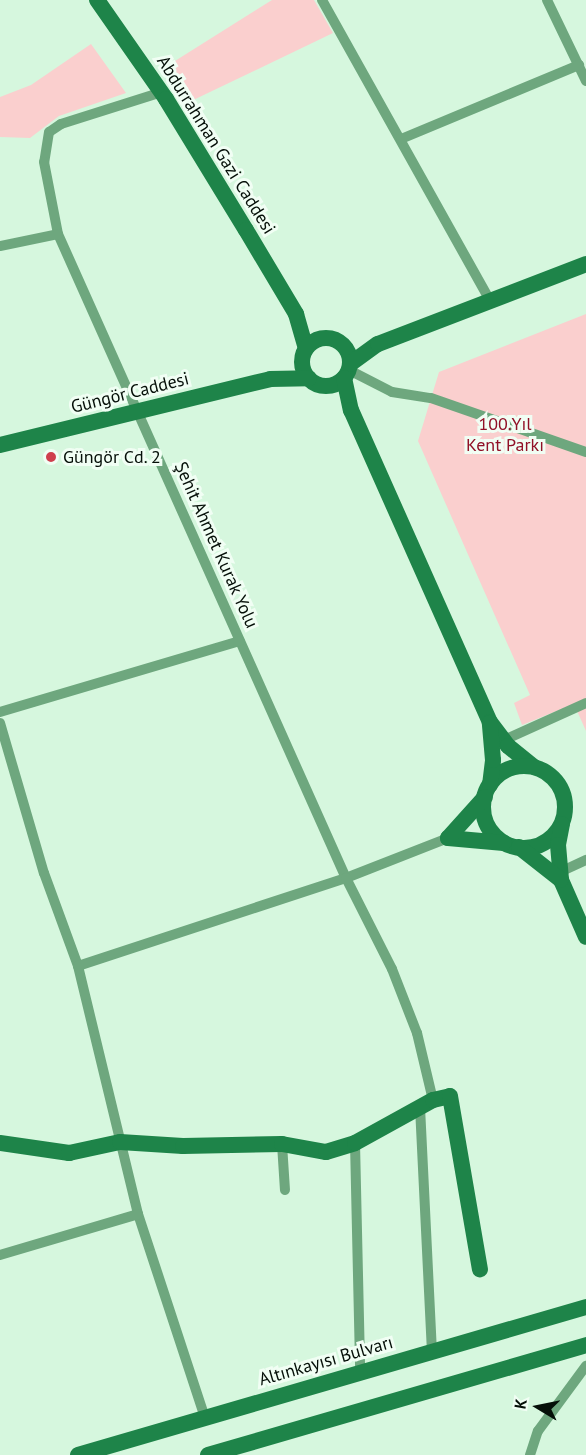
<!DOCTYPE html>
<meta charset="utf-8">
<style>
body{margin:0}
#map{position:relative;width:586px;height:1455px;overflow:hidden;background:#d6f7de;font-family:"PT Sans",sans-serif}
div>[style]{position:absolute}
.green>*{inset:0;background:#facfce}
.street>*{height:10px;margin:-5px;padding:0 5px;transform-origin:5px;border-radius:5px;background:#6ea77e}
.secondary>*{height:16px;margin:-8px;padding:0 8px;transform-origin:8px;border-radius:8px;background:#1e8449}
.secondary>.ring{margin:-8px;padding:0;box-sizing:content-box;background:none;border:16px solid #1e8449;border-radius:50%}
.dots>*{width:16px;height:16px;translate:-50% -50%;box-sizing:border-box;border:3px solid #f1fef4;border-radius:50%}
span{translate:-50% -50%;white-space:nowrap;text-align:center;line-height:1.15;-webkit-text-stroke:6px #f1fef4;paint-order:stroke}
.street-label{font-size:18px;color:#050f08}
.park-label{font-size:18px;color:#911127}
.poi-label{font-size:18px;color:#050f08}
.left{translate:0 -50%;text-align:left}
.north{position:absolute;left:508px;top:1377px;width:60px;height:60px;-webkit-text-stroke:4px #f1fef4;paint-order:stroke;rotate:280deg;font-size:16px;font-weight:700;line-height:24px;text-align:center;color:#050f08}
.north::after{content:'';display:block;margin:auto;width:21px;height:27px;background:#050f08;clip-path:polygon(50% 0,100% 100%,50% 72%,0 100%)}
</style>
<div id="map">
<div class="green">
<i style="clip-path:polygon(272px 0,314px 0,333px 33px,187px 103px,167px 66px)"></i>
<i style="clip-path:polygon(91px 44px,126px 93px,59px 116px,30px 138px,0 137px,0 97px,31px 85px)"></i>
<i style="clip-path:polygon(586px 314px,586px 731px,574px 704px,522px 725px,514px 703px,530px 695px,418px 441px,439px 372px)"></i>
</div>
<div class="street">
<i style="left:322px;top:0;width:346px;rotate:60.8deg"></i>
<i style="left:547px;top:0;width:90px;rotate:64.3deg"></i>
<i style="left:162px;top:92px;width:106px;rotate:162.4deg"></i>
<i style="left:61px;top:124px;width:14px;rotate:146deg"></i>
<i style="left:49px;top:132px;width:30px;rotate:99deg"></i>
<i style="left:44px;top:162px;width:73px;rotate:79deg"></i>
<i style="left:58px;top:234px;width:705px;rotate:65.91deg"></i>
<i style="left:346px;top:878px;width:110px;rotate:-21.4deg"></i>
<i style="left:401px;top:139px;width:193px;rotate:-22.6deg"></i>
<i style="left:0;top:246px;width:59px;rotate:-11.7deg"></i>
<i style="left:349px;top:370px;width:48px;rotate:27.1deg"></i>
<i style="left:392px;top:392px;width:39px;rotate:9deg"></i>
<i style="left:431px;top:398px;width:164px;rotate:19.2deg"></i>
<i style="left:0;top:712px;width:250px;rotate:-16.5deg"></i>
<i style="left:0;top:723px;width:156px;rotate:73.7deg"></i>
<i style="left:44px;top:873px;width:99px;rotate:69.9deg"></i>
<i style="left:78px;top:966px;width:255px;rotate:76.4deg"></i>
<i style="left:138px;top:1214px;width:215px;rotate:71.8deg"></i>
<i style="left:504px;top:740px;width:90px;rotate:-24.3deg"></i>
<i style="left:560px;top:872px;width:29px;rotate:-25deg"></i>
<i style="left:78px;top:966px;width:282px;rotate:-18.2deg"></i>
<i style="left:346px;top:878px;width:102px;rotate:63.2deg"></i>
<i style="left:392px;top:969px;width:69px;rotate:68.7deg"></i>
<i style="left:417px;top:1033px;width:69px;rotate:76.6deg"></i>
<i style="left:420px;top:1107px;width:244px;rotate:87.2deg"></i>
<i style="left:355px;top:1143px;width:229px;rotate:88.7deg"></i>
<i style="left:282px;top:1144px;width:46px;rotate:86.3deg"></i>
<i style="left:0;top:1255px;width:144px;rotate:-16.5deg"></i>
<i style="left:530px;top:1455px;width:25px;rotate:-72deg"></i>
<i style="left:538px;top:1431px;width:81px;rotate:-53.6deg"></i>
</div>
<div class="secondary">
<i style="left:97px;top:0;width:121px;rotate:55.1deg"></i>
<i style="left:166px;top:99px;width:153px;rotate:58.6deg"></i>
<i style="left:246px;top:230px;width:98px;rotate:59.2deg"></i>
<i style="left:296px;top:314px;width:36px;rotate:74deg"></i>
<i class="ring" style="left:302px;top:338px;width:32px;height:32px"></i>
<i style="left:350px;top:364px;width:34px;rotate:-36deg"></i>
<i style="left:378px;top:344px;width:223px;rotate:-21deg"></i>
<i style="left:344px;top:378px;width:33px;rotate:78deg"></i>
<i style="left:351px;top:410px;width:342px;rotate:66deg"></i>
<i style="left:490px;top:722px;width:30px;rotate:53deg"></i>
<i style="left:508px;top:746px;width:33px;rotate:39deg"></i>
<i style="left:0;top:445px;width:278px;rotate:-13.7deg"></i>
<i style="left:270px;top:379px;width:39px;rotate:-1deg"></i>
<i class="ring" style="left:483px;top:766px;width:66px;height:66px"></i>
<i style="left:490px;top:785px;width:25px;rotate:-83deg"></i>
<i style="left:493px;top:760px;width:37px;rotate:-95deg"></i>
<i style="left:562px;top:824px;width:21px;rotate:101deg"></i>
<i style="left:558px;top:845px;width:35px;rotate:85deg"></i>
<i style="left:561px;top:880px;width:62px;rotate:66.3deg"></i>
<i style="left:448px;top:838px;width:56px;rotate:5.1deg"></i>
<i style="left:448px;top:838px;width:55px;rotate:-47.9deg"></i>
<i style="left:519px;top:847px;width:53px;rotate:38.2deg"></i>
<i style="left:0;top:1143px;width:70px;rotate:8.2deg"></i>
<i style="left:69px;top:1153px;width:52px;rotate:-12.2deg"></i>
<i style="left:120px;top:1142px;width:63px;rotate:3.6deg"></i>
<i style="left:183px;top:1146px;width:99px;rotate:-1.2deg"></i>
<i style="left:282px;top:1144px;width:45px;rotate:10.3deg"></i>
<i style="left:326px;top:1152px;width:30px;rotate:-17deg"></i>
<i style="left:355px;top:1143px;width:89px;rotate:-28.9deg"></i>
<i style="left:433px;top:1100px;width:17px;rotate:-13deg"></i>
<i style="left:450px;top:1096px;width:176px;rotate:80.2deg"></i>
<i style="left:78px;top:1455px;width:529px;rotate:-16.24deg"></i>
<i style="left:208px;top:1455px;width:394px;rotate:-16.2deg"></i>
</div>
<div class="dots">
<i style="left:51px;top:457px;background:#cf3f4d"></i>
</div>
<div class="street-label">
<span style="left:216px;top:145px;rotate:58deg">Abdurrahman Gazi Caddesi</span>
<span style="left:130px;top:393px;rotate:-14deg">Güngör Caddesi</span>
<span style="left:216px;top:545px;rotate:66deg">Şehit Ahmet Kurak Yolu</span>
<span style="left:326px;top:1361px;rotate:-16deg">Altınkayısı Bulvarı</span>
</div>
<div class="park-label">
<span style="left:505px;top:435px">100.Yıl<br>Kent Parkı</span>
</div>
<div class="poi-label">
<span class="left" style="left:63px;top:457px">Güngör Cd. 2</span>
</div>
<div class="north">K</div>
</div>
